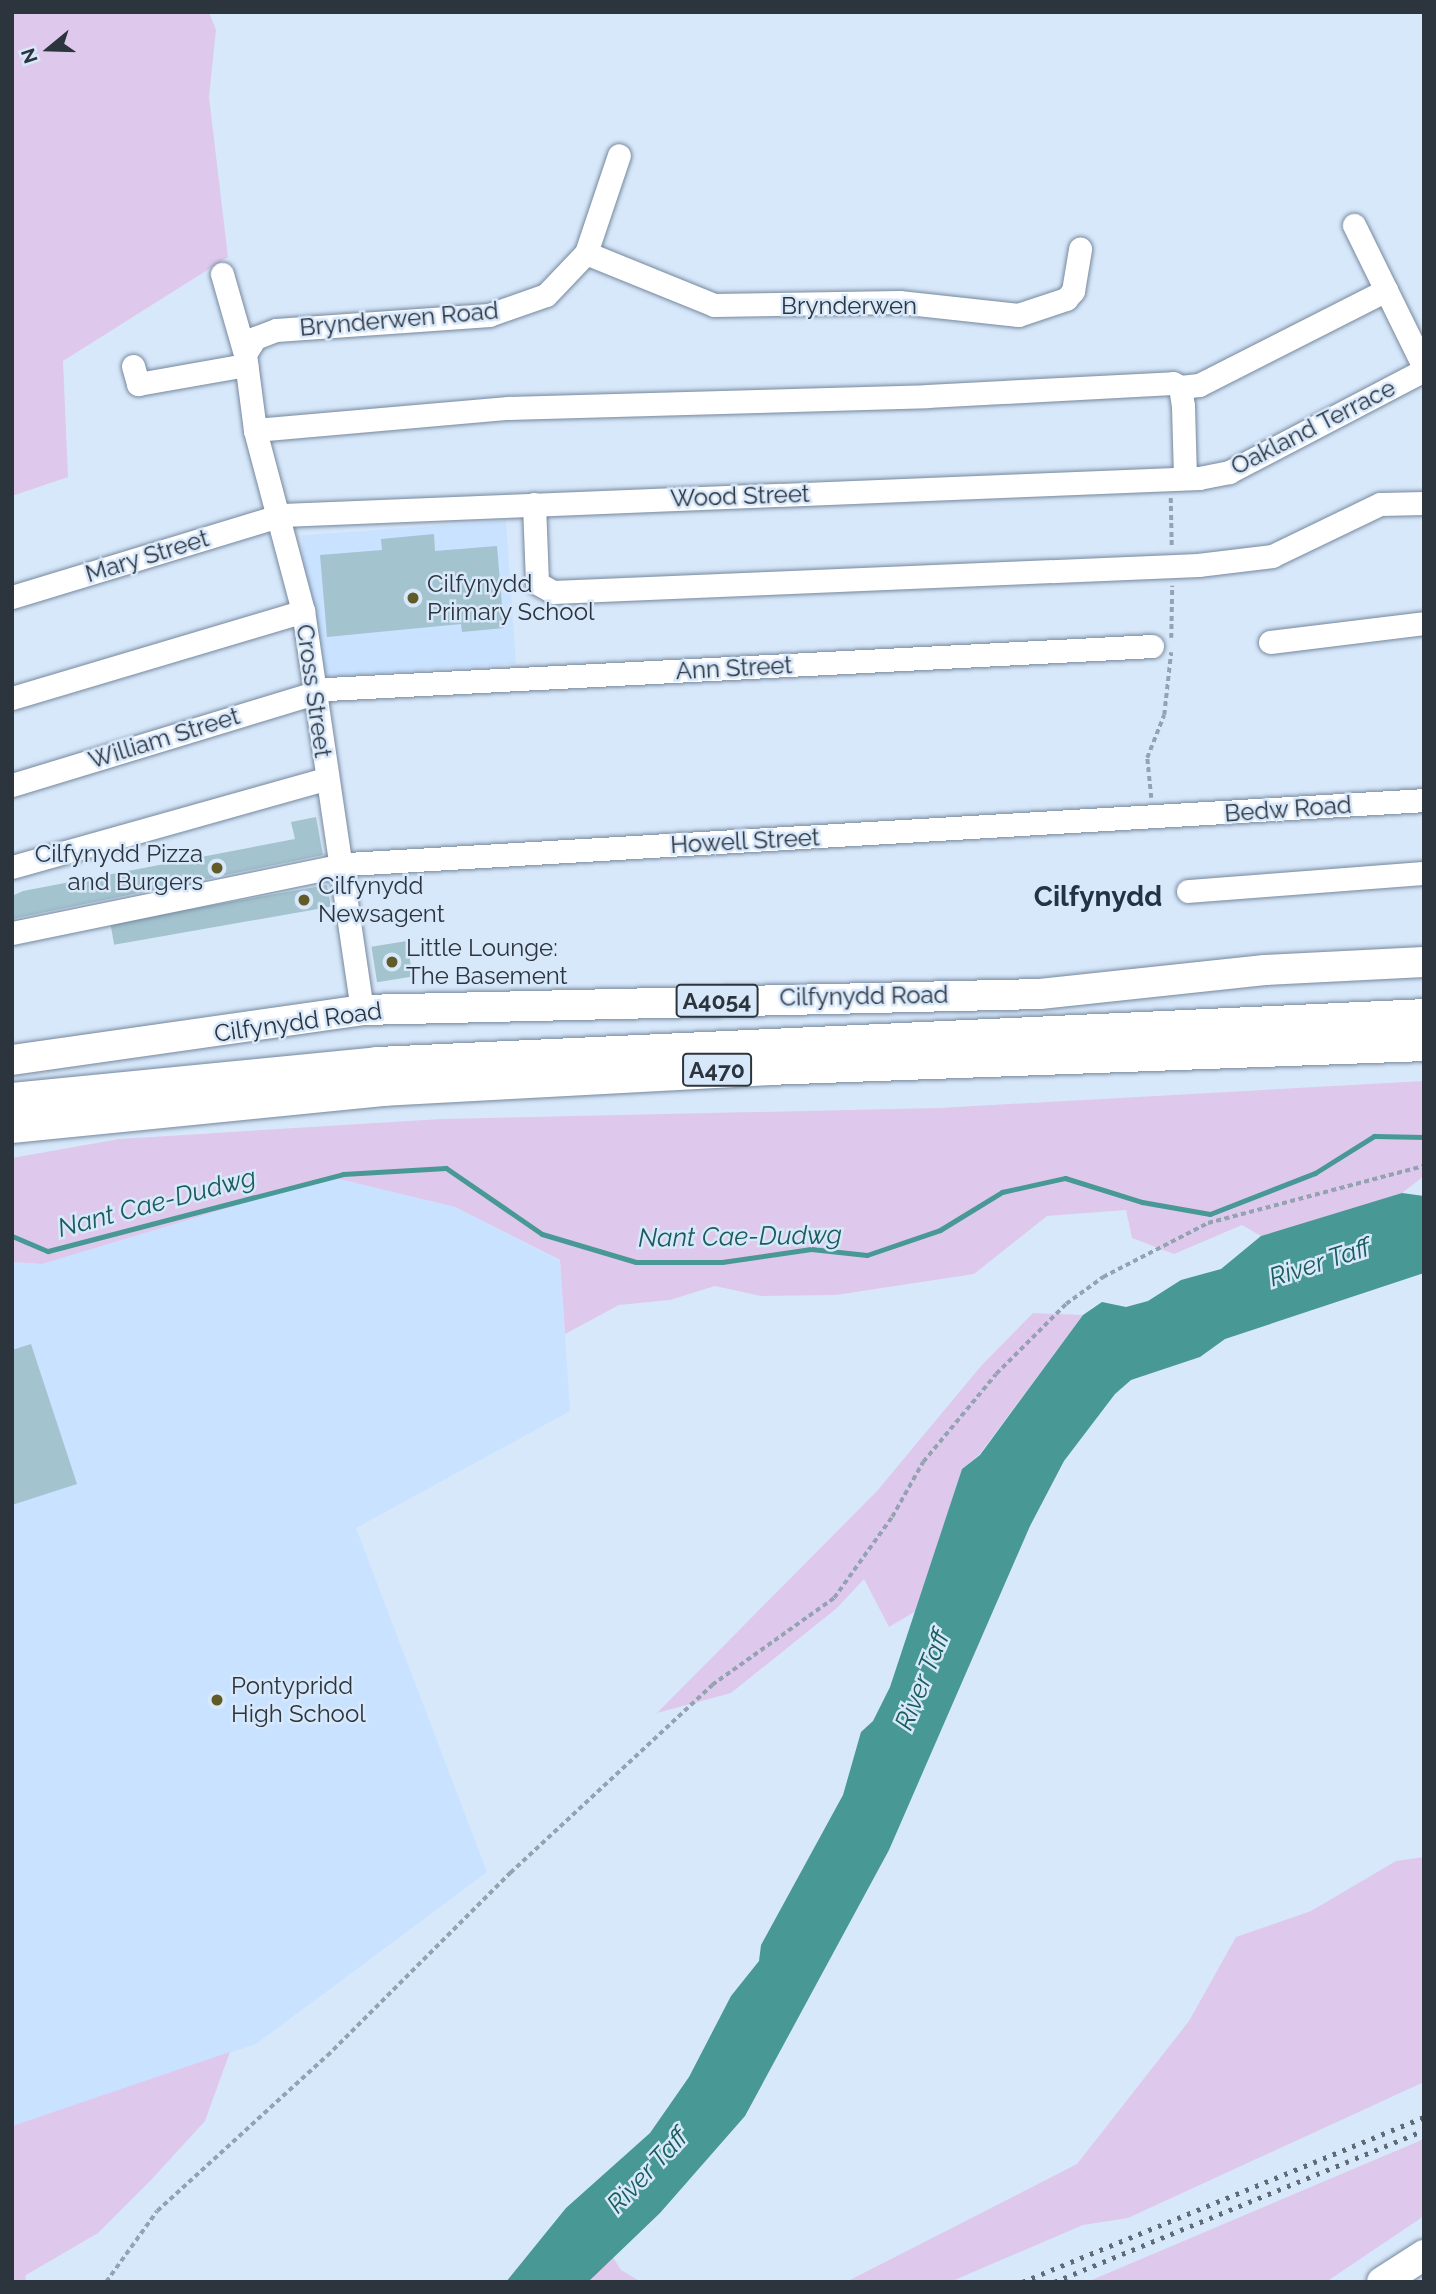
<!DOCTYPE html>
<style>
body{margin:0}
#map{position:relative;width:1436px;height:2294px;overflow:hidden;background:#d8e8fb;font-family:Raleway,sans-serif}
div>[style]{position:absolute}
.built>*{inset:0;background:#c9e2ff;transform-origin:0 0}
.green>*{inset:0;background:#dec9ec}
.water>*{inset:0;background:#489895}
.stream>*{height:5px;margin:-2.5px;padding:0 2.5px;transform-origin:2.5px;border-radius:2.5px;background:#489895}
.building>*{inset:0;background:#a3c3cf;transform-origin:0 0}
.path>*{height:3.5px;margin-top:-1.75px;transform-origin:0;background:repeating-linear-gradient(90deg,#95a2b1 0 5px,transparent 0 8.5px)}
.roads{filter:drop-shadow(0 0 2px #76889d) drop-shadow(0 0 2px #76889d)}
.minor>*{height:23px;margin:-11.5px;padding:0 11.5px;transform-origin:11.5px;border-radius:11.5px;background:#fff}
.major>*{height:30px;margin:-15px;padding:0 15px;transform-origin:15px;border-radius:15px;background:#fff}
.highway>*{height:33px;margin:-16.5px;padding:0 16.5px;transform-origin:16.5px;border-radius:16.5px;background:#fff}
.rail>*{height:5px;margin-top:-2.5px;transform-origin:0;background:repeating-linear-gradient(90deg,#606b77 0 3.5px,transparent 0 10.5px)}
.dots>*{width:19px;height:19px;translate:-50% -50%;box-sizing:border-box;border:4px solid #d8e8fb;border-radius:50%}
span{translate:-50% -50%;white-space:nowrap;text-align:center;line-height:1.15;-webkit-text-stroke:5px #d8e8fb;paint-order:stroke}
.shield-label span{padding:2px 5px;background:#d8e8fb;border:2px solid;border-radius:5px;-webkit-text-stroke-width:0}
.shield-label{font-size:23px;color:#2c343d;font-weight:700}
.street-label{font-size:24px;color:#2c343d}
.poi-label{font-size:24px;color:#2c343d}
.left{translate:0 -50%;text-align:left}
.right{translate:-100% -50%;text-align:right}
.water-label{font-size:26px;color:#195c5a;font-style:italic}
.quarter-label{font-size:28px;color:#233345;font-weight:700}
.frame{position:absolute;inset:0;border:14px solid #2c343d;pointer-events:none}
.north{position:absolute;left:14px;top:14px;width:70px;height:70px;-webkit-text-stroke:5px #d8e8fb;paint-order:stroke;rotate:251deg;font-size:19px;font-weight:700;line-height:28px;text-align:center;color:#2c343d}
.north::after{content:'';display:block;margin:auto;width:24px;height:32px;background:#2c343d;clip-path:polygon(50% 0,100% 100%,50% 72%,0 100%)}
</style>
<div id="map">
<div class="built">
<i style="left:506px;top:521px;width:143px;height:205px;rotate:86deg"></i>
<i style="clip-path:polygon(331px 1177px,455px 1207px,560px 1261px,570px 1411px,356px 1528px,487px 1872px,256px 2044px,12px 2126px,12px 1262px,42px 1264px)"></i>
</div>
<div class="green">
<i style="clip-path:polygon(12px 12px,209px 12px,216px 30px,209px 97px,228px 257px,63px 361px,68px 477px,12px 496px)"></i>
<i style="clip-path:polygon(1424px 1081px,1424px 1176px,1402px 1193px,1360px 1209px,1261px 1236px,1242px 1225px,1174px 1254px,1132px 1238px,1126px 1210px,1047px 1216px,974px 1274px,836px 1295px,761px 1296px,715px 1286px,670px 1300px,619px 1305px,565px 1334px,560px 1260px,455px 1207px,331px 1177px,42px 1264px,12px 1262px,12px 1158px,119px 1139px,441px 1119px,939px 1108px)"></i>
<i style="clip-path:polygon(1033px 1313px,1083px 1315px,979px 1455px,962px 1469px,916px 1611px,889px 1627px,864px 1579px,837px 1608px,731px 1693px,657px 1713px,877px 1491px,981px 1366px)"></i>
<i style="clip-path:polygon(1424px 1857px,1424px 2082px,1128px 2218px,1083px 2225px,950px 2282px,846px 2282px,1077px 2164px,1189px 2021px,1236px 1937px,1311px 1911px,1396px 1861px)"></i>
<i style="clip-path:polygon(230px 2052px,205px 2121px,151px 2180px,98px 2233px,26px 2275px,25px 2282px,12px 2282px,12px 2126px)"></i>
<i style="clip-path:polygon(1424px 2139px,1424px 2216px,1326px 2282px,1087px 2282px)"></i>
<i style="clip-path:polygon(612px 2256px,621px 2270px,641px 2282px,588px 2282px)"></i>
</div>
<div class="water">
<i style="clip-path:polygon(1402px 1193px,1424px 1196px,1424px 1273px,1225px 1339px,1200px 1357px,1131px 1380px,1115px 1394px,1064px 1461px,1030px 1526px,889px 1850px,745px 2116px,660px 2213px,588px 2282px,506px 2282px,566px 2208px,650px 2133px,689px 2077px,731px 1996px,759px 1961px,761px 1945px,843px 1795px,861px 1732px,873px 1721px,890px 1687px,962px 1469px,980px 1455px,1083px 1315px,1102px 1302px,1126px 1307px,1148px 1301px,1181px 1280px,1221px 1269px,1261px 1236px)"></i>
</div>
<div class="stream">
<i style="left:12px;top:1236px;width:39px;rotate:23deg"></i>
<i style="left:48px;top:1251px;width:305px;rotate:-14.6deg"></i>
<i style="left:343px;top:1174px;width:103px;rotate:-3.3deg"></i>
<i style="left:446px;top:1168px;width:116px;rotate:34.5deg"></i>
<i style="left:542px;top:1234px;width:98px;rotate:16.6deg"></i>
<i style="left:636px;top:1262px;width:86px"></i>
<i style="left:722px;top:1262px;width:90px;rotate:-8.3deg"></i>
<i style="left:811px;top:1249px;width:56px;rotate:6.1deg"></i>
<i style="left:867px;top:1255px;width:77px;rotate:-18.9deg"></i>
<i style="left:940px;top:1230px;width:73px;rotate:-31.5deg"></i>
<i style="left:1002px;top:1192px;width:65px;rotate:-12.5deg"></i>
<i style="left:1065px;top:1178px;width:81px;rotate:17.3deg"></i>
<i style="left:1142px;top:1202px;width:69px;rotate:10deg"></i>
<i style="left:1210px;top:1214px;width:113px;rotate:-21.3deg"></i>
<i style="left:1315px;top:1173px;width:70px;rotate:-32.1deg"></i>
<i style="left:1374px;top:1136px;width:50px;rotate:1.1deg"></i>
</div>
<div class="building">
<i style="clip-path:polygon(434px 534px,435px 551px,497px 546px,504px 628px,462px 632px,461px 624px,327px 637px,320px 555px,382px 550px,381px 539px)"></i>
<i style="clip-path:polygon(316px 817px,323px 855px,12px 919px,12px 896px,23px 891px,295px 839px,291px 822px)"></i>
<i style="left:327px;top:885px;width:22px;height:220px;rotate:80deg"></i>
<i style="left:407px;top:941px;width:36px;height:36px;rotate:81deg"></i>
<i style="clip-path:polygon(31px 1344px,77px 1484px,12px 1505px,12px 1350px)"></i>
</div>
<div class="path">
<i style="left:1171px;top:498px;width:49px;rotate:88.8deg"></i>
<i style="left:1171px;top:638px;width:52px;rotate:-88.9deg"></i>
<i style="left:1151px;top:798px;width:40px;rotate:-95.7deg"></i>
<i style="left:1147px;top:758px;width:46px;rotate:-68.4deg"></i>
<i style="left:1164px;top:715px;width:63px;rotate:-83.7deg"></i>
<i style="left:106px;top:2282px;width:87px;rotate:-54.3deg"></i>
<i style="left:157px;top:2211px;width:230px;rotate:-42.4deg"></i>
<i style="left:327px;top:2056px;width:259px;rotate:-45deg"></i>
<i style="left:510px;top:1873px;width:276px;rotate:-42.9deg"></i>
<i style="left:712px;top:1685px;width:150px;rotate:-35.5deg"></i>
<i style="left:834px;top:1598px;width:100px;rotate:-54.4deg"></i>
<i style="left:892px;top:1517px;width:63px;rotate:-60.6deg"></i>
<i style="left:923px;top:1462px;width:114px;rotate:-50.3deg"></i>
<i style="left:996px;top:1374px;width:99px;rotate:-45deg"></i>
<i style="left:1066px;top:1304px;width:46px;rotate:-36.1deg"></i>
<i style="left:1103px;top:1277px;width:118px;rotate:-27.2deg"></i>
<i style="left:1208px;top:1223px;width:223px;rotate:-14.8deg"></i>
</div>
<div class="roads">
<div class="minor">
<i style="left:1354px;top:225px;width:158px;rotate:63.8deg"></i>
<i style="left:586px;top:253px;width:138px;rotate:22.1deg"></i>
<i style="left:714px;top:305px;width:185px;rotate:-0.9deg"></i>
<i style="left:899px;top:302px;width:120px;rotate:6.2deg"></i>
<i style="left:1018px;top:315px;width:51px;rotate:-18.4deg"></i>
<i style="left:1066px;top:299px;width:11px;rotate:-49deg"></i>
<i style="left:1073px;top:291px;width:43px;rotate:-80.5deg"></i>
<i style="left:222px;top:274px;width:83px;rotate:74deg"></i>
<i style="left:133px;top:366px;width:19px;rotate:74deg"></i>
<i style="left:138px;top:384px;width:110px;rotate:-10deg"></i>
<i style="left:1180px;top:387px;width:19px;rotate:-6deg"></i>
<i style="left:1199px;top:385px;width:210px;rotate:-26.9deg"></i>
<i style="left:255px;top:430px;width:254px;rotate:-5deg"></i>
<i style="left:508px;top:408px;width:419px;rotate:-1.6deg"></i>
<i style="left:927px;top:396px;width:246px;rotate:-3deg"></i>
<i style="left:1173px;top:383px;width:8px;rotate:30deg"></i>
<i style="left:1180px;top:387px;width:19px;rotate:81deg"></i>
<i style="left:1183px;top:406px;width:72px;rotate:88.4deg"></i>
<i style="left:534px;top:504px;width:79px;rotate:87.8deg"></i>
<i style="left:537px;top:583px;width:18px;rotate:29deg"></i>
<i style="left:553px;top:592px;width:646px;rotate:-2.4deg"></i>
<i style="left:1198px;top:565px;width:75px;rotate:-6.9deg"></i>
<i style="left:1272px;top:556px;width:120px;rotate:-25.7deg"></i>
<i style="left:1380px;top:504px;width:44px;rotate:-1.3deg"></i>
<i style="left:12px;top:597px;width:282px;rotate:-16.9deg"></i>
<i style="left:282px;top:515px;width:918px;rotate:-2.31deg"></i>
<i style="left:1199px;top:478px;width:31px;rotate:-11deg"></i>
<i style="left:1229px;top:472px;width:220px;rotate:-27.6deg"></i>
<i style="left:1270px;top:642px;width:155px;rotate:-7deg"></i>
<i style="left:12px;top:698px;width:304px;rotate:-16.6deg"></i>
<i style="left:12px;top:785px;width:329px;rotate:-16.9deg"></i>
<i style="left:327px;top:689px;width:826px;rotate:-2.98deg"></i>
<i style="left:12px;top:867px;width:326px;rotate:-15.7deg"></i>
<i style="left:1188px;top:891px;width:237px;rotate:-4.4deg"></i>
<i style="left:12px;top:933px;width:343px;rotate:-11.6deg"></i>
<i style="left:348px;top:864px;width:1078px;rotate:-3.4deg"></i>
<i style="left:362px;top:1010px;width:403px;rotate:-98.4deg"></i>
<i style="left:303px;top:611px;width:187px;rotate:-104.9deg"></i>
<i style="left:255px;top:430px;width:77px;rotate:-97.5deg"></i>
<i style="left:245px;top:354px;width:19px;rotate:-58deg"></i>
<i style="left:255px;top:338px;width:22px;rotate:-21deg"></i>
<i style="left:276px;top:330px;width:214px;rotate:-4deg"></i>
<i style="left:489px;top:315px;width:60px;rotate:-19.3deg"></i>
<i style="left:546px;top:295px;width:58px;rotate:-46.4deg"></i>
<i style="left:586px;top:253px;width:103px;rotate:-71.4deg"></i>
</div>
<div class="major">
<i style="left:12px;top:1060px;width:354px;rotate:-8.1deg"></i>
<i style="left:362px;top:1010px;width:678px;rotate:-1.35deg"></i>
<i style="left:1040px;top:994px;width:226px;rotate:-6.1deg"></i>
<i style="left:1265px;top:970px;width:159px;rotate:-2.9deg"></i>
<i style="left:1382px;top:2282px;width:50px;rotate:-32.7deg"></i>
</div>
<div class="highway">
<i style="left:12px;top:1099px;width:367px;rotate:-5.6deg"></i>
<i style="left:377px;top:1063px;width:1048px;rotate:-2.62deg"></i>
<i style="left:12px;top:1126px;width:373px;rotate:-5.7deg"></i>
<i style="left:383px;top:1089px;width:385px;rotate:-3.1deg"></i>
<i style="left:767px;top:1068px;width:657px;rotate:-2.09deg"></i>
</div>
</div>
<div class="rail">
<i style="left:1022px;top:2282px;width:435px;rotate:-22.3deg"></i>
<i style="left:1054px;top:2282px;width:400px;rotate:-22.3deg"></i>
</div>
<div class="dots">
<i style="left:413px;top:598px;background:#615b27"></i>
<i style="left:217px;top:868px;background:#615b27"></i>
<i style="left:304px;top:900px;background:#615b27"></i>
<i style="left:392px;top:962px;background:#615b27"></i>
<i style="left:217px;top:1700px;background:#615b27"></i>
</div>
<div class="shield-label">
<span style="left:717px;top:1001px">A4054</span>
<span style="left:717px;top:1070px">A470</span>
</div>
<div class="street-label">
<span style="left:849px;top:306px">Brynderwen</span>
<span style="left:399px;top:319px;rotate:-5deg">Brynderwen Road</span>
<span style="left:1313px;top:427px;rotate:-27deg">Oakland Terrace</span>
<span style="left:740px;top:496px;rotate:-2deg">Wood Street</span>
<span style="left:147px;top:556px;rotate:-17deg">Mary Street</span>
<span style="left:734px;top:668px;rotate:-3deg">Ann Street</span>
<span style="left:314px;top:691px;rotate:82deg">Cross Street</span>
<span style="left:164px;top:738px;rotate:-17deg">William Street</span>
<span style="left:1288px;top:809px;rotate:-4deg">Bedw Road</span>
<span style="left:745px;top:841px;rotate:-3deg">Howell Street</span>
<span style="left:864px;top:996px;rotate:-1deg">Cilfynydd Road</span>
<span style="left:298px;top:1022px;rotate:-8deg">Cilfynydd Road</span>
</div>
<div class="poi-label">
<span class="left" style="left:427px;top:598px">Cilfynydd<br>Primary School</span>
<span class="right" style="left:203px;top:868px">Cilfynydd Pizza<br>and Burgers</span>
<span class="left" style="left:318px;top:900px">Cilfynydd<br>Newsagent</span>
<span class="left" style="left:406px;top:962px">Little Lounge:<br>The Basement</span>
<span class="left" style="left:231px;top:1700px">Pontypridd<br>High School</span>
</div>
<div class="water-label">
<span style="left:157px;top:1203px;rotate:-15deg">Nant Cae-Dudwg</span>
<span style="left:740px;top:1237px;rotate:-1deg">Nant Cae-Dudwg</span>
<span style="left:1320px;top:1263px;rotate:-18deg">River Taff</span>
<span style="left:923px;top:1680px;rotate:-68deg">River Taff</span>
<span style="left:648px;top:2171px;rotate:-47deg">River Taff</span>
</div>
<div class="quarter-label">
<span style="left:1098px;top:897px">Cilfynydd</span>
</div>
<div class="frame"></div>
<div class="north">N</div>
</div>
